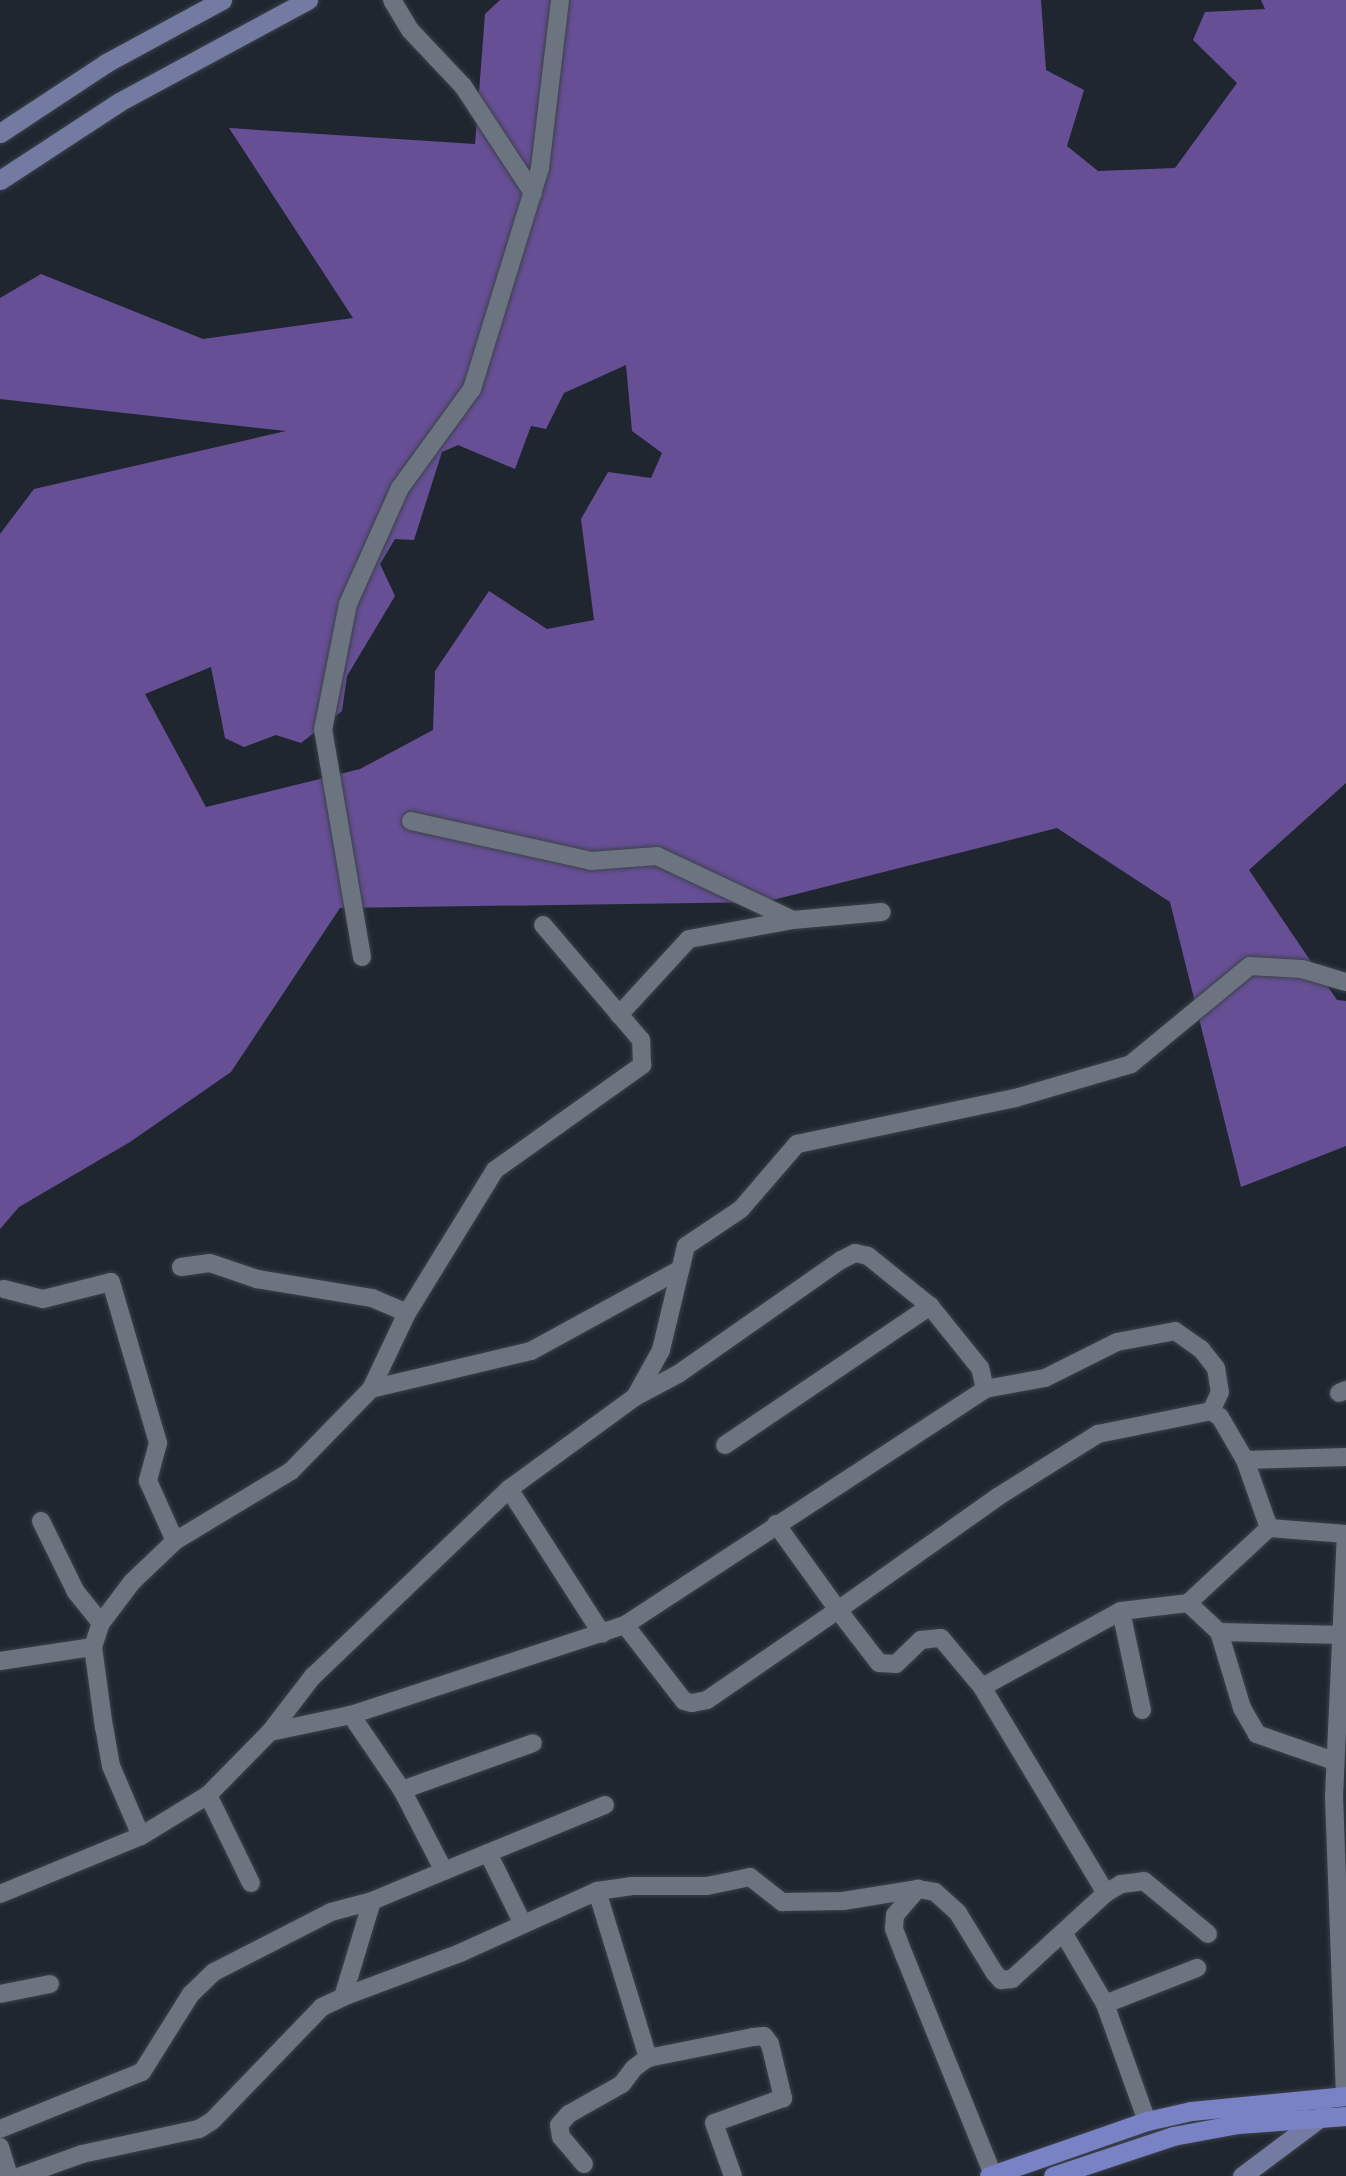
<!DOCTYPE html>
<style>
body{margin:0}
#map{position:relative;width:1346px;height:2176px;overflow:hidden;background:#1f2630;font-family:Karla,sans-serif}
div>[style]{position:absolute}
.forest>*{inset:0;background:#674f96}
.roads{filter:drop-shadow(0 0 2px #3b4149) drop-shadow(0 0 2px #3b4149)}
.minor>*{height:18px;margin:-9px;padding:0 9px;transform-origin:9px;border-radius:9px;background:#6c7480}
.secondary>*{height:19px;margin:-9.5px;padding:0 9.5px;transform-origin:9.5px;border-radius:9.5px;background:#737ba3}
.primary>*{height:19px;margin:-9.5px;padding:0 9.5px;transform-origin:9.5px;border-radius:9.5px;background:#7a82c6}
span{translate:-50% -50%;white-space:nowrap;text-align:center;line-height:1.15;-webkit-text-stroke:7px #1f2630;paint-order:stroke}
</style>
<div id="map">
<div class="forest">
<i style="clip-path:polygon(evenodd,500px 0,1041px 0,1046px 70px,1084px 90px,1067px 146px,1098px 171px,1175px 168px,1237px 83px,1193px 40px,1205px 12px,1265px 9px,1261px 0,1346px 0,1346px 783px,1249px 870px,1337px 1000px,1346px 1001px,1346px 1146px,1241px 1187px,1170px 902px,1057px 828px,765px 902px,340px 908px,231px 1072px,130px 1142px,19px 1207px,0 1229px,0 534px,34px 489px,286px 431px,0 399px,0 298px,41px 274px,203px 339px,353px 318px,229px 128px,475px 144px,485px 14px,500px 0,626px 365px,632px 431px,662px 453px,651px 478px,608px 472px,581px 519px,594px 620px,547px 629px,489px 591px,435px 671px,433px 730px,360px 769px,206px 807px,145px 694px,211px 667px,225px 738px,244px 747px,276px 735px,301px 743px,342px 711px,347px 676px,395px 596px,380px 564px,395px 539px,414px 540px,442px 452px,458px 445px,515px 469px,531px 426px,546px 429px,564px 393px,626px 365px)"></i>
</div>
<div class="roads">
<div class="minor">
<i style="left:392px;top:0;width:35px;rotate:59deg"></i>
<i style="left:410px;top:30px;width:77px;rotate:46.6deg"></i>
<i style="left:463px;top:86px;width:128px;rotate:56.8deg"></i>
<i style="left:411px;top:821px;width:184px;rotate:12.5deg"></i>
<i style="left:591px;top:861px;width:66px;rotate:-4.3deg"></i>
<i style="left:657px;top:856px;width:150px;rotate:25.2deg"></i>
<i style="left:793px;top:920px;width:89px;rotate:-5.1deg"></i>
<i style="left:362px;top:957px;width:230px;rotate:-99.7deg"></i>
<i style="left:323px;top:730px;width:128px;rotate:-78.8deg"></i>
<i style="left:348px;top:604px;width:127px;rotate:-65.9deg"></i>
<i style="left:400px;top:488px;width:122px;rotate:-54deg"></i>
<i style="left:472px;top:389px;width:231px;rotate:-72.9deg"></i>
<i style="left:540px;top:168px;width:169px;rotate:-83.2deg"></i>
<i style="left:619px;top:1015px;width:103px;rotate:-47.4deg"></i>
<i style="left:689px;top:939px;width:106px;rotate:-10.4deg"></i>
<i style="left:181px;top:1267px;width:29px;rotate:-8deg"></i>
<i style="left:210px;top:1263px;width:50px;rotate:18.8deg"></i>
<i style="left:257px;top:1279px;width:117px;rotate:9.4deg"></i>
<i style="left:372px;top:1298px;width:38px;rotate:23deg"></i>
<i style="left:4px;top:1289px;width:40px;rotate:14.4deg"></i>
<i style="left:43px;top:1299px;width:70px;rotate:-14deg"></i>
<i style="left:111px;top:1282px;width:168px;rotate:73.7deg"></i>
<i style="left:158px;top:1443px;width:39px;rotate:105deg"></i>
<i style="left:148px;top:1481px;width:66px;rotate:65.8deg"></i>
<i style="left:371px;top:1389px;width:164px;rotate:-13.4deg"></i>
<i style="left:531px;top:1351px;width:169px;rotate:-28.7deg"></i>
<i style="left:985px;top:1389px;width:61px;rotate:-10.4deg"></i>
<i style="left:1045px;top:1378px;width:80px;rotate:-26.6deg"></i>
<i style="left:1117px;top:1342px;width:59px;rotate:-10.7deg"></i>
<i style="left:1175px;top:1331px;width:32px;rotate:35deg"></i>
<i style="left:1201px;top:1349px;width:24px;rotate:52deg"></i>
<i style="left:1216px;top:1368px;width:24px;rotate:81deg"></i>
<i style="left:1220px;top:1392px;width:21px;rotate:115deg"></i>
<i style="left:1339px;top:1393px;width:8px;rotate:-23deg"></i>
<i style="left:635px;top:1397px;width:54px;rotate:-61deg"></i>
<i style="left:661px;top:1350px;width:107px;rotate:-76.5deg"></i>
<i style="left:686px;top:1246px;width:66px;rotate:-33.9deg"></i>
<i style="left:741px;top:1209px;width:86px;rotate:-49.3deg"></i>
<i style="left:797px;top:1144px;width:223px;rotate:-11.9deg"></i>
<i style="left:1015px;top:1098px;width:121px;rotate:-16.3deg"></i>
<i style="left:1131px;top:1064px;width:154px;rotate:-39.5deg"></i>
<i style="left:1250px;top:966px;width:52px;rotate:3.3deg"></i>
<i style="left:1302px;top:969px;width:46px;rotate:16.5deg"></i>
<i style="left:725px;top:1445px;width:248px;rotate:-34.1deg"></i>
<i style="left:509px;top:1489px;width:172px;rotate:57.3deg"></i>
<i style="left:41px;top:1521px;width:79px;rotate:63.8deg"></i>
<i style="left:76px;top:1592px;width:40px;rotate:51deg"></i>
<i style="left:776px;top:1524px;width:106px;rotate:54.2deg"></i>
<i style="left:838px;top:1610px;width:197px;rotate:-35.3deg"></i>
<i style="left:999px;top:1496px;width:117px;rotate:-32.1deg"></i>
<i style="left:1098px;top:1434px;width:115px;rotate:-11.5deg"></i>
<i style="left:1211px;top:1411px;width:11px;rotate:34deg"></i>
<i style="left:1220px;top:1417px;width:50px;rotate:59.8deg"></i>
<i style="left:1269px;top:1528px;width:72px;rotate:-109.4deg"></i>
<i style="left:1245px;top:1460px;width:101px;rotate:-1.7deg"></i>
<i style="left:1121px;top:1611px;width:67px;rotate:-6.8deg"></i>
<i style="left:625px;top:1625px;width:96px;rotate:52.2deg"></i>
<i style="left:684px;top:1701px;width:8px;rotate:14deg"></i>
<i style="left:692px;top:1703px;width:15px;rotate:-11deg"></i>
<i style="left:707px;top:1700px;width:159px;rotate:-34.5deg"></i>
<i style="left:838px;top:1610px;width:67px;rotate:52.3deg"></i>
<i style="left:879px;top:1663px;width:17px;rotate:3deg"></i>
<i style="left:896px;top:1664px;width:35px;rotate:-44deg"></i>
<i style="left:921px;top:1640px;width:20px;rotate:-6deg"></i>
<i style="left:941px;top:1638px;width:64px;rotate:50.1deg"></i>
<i style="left:1219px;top:1632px;width:42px;rotate:-136.9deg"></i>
<i style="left:1188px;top:1603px;width:110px;rotate:-42.8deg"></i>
<i style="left:1269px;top:1528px;width:77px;rotate:4.5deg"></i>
<i style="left:0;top:1661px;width:94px;rotate:-8.6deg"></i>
<i style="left:1142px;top:1710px;width:101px;rotate:-102deg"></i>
<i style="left:1121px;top:1611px;width:158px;rotate:151.3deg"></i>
<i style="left:982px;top:1687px;width:240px;rotate:59deg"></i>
<i style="left:1106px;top:1893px;width:17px;rotate:-31deg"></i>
<i style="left:1121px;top:1884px;width:23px;rotate:-7deg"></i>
<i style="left:1144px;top:1881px;width:83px;rotate:39.6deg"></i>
<i style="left:1334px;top:1761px;width:82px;rotate:-160.7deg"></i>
<i style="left:1257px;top:1734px;width:30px;rotate:-120deg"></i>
<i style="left:1242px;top:1708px;width:79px;rotate:-106.8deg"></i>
<i style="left:1219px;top:1632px;width:124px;rotate:1.4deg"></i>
<i style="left:402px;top:1790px;width:139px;rotate:-19.7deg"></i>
<i style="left:208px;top:1795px;width:98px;rotate:64deg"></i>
<i style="left:141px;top:1836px;width:76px;rotate:-113.2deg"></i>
<i style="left:111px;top:1766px;width:39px;rotate:-100deg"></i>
<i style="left:104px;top:1728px;width:82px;rotate:-97.7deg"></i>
<i style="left:93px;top:1647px;width:25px;rotate:-72deg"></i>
<i style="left:101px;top:1623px;width:51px;rotate:-52.9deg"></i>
<i style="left:132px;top:1582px;width:59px;rotate:-43.6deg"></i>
<i style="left:175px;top:1541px;width:135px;rotate:-31.1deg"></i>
<i style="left:291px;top:1471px;width:115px;rotate:-45.7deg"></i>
<i style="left:371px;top:1389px;width:84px;rotate:-64.7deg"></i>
<i style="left:407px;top:1313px;width:168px;rotate:-58.4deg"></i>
<i style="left:495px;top:1170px;width:181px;rotate:-35.5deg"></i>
<i style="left:642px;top:1065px;width:25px;rotate:-92deg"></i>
<i style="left:641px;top:1040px;width:151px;rotate:-130.4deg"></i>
<i style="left:488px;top:1853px;width:79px;rotate:63.8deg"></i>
<i style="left:444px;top:1871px;width:174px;rotate:-22.3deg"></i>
<i style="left:597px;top:1891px;width:175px;rotate:73deg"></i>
<i style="left:648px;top:2058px;width:107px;rotate:-11.3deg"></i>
<i style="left:753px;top:2037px;width:11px;rotate:-5deg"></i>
<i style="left:764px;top:2036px;width:10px;rotate:53deg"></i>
<i style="left:770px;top:2044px;width:56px;rotate:76.5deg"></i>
<i style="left:783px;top:2098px;width:73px;rotate:160.1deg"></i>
<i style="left:714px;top:2123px;width:56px;rotate:70.3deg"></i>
<i style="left:0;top:1894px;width:152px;rotate:-22.4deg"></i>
<i style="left:141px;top:1836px;width:79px;rotate:-31.5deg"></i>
<i style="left:208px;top:1795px;width:88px;rotate:-45.5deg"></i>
<i style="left:270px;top:1732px;width:83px;rotate:-11.9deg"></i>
<i style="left:351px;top:1715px;width:288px;rotate:-18.2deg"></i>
<i style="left:625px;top:1625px;width:430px;rotate:-33.2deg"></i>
<i style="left:985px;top:1389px;width:22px;rotate:-103deg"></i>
<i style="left:980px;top:1368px;width:80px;rotate:-128.9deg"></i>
<i style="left:930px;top:1306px;width:80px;rotate:-141.1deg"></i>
<i style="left:868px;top:1256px;width:13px;rotate:-167deg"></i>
<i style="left:855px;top:1253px;width:16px;rotate:153deg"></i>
<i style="left:841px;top:1260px;width:199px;rotate:145deg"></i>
<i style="left:678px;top:1374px;width:49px;rotate:151.9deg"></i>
<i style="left:635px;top:1397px;width:156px;rotate:143.9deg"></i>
<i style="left:509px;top:1489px;width:271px;rotate:136.3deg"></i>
<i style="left:313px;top:1676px;width:71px;rotate:127.5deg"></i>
<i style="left:1064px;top:1934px;width:81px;rotate:59.6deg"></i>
<i style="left:1105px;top:2004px;width:124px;rotate:70.3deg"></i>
<i style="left:0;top:1994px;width:51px;rotate:-11.3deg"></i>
<i style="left:343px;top:1997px;width:125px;rotate:-20.6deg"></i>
<i style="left:460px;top:1953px;width:150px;rotate:-24.3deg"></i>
<i style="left:597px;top:1891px;width:34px;rotate:-8deg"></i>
<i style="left:631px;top:1886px;width:76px"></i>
<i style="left:707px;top:1886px;width:44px;rotate:-11.8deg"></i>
<i style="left:750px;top:1877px;width:41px;rotate:38deg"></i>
<i style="left:782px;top:1902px;width:61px;rotate:-0.9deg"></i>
<i style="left:843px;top:1901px;width:76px;rotate:-9.1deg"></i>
<i style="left:1105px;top:2004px;width:99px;rotate:-21.4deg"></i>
<i style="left:1345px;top:2096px;width:299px;rotate:-92.1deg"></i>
<i style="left:1334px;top:1797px;width:263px;rotate:-87.4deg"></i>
<i style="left:0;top:2129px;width:153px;rotate:-21.9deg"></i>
<i style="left:142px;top:2072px;width:92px;rotate:-57.9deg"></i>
<i style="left:191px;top:1994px;width:32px;rotate:-44deg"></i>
<i style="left:214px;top:1972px;width:131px;rotate:-27.1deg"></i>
<i style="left:331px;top:1912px;width:42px;rotate:-15deg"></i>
<i style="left:372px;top:1901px;width:78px;rotate:-22.6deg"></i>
<i style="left:444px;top:1871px;width:91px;rotate:-117.4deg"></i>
<i style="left:402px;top:1790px;width:91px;rotate:-124.2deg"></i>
<i style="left:0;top:2147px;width:30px;rotate:73deg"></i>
<i style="left:584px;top:2164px;width:35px;rotate:-130deg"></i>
<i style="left:561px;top:2137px;width:12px;rotate:-99deg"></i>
<i style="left:559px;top:2125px;width:15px;rotate:-48deg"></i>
<i style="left:569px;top:2114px;width:61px;rotate:-29.5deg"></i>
<i style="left:622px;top:2084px;width:20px;rotate:-53deg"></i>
<i style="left:634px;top:2068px;width:17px;rotate:-36deg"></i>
<i style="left:993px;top:2175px;width:237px;rotate:-112deg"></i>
<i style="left:904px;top:1955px;width:28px;rotate:-111deg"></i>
<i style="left:894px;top:1929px;width:14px;rotate:-86deg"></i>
<i style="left:895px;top:1915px;width:35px;rotate:-49deg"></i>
<i style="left:918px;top:1889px;width:17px;rotate:10deg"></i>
<i style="left:935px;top:1892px;width:31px;rotate:42deg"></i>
<i style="left:958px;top:1913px;width:69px;rotate:58.6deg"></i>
<i style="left:994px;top:1972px;width:11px;rotate:49deg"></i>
<i style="left:1001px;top:1980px;width:11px;rotate:-5deg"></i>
<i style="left:1012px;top:1979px;width:127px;rotate:-42.5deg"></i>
<i style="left:21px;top:2176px;width:65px;rotate:-19.8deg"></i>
<i style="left:82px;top:2154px;width:120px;rotate:-12.1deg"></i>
<i style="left:199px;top:2129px;width:15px;rotate:-32deg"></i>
<i style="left:212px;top:2121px;width:158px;rotate:-46deg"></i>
<i style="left:322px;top:2007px;width:23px;rotate:-25deg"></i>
<i style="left:343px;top:1997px;width:100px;rotate:-73.2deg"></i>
</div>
<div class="secondary">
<i style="left:0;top:133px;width:127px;rotate:-33.4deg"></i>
<i style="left:106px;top:63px;width:132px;rotate:-28.5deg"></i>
<i style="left:0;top:180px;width:142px;rotate:-33.2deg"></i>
<i style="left:119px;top:102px;width:215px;rotate:-28.4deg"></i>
<i style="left:1242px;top:2176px;width:104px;rotate:-36.8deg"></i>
</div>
<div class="primary">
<i style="left:989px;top:2176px;width:167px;rotate:-19.2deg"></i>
<i style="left:1147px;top:2121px;width:45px;rotate:-12.8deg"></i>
<i style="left:1191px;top:2111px;width:156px;rotate:-5.5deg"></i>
<i style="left:1053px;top:2176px;width:126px;rotate:-18.4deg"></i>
<i style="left:1173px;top:2136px;width:66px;rotate:-10.5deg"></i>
<i style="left:1238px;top:2124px;width:108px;rotate:-4.2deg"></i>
</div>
</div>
</div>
